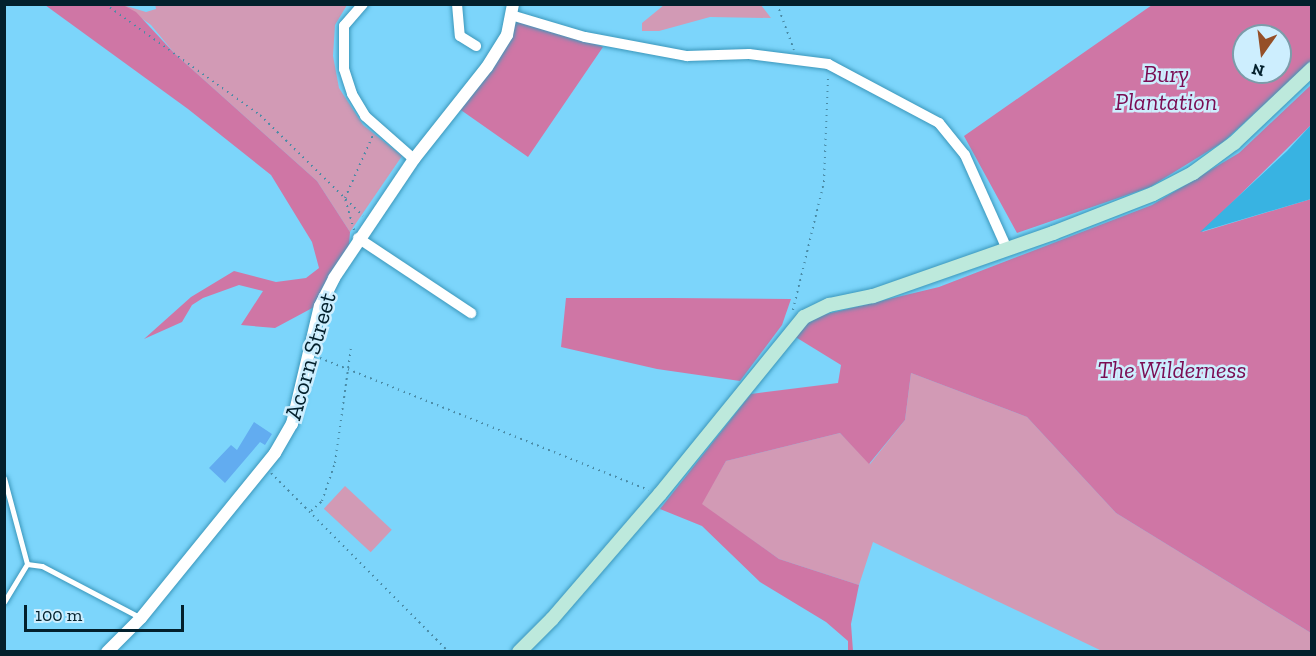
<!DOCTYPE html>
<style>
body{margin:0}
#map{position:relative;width:1316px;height:656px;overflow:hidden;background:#7cd5fb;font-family:"Zilla Slab",serif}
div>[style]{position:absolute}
.green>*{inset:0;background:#d29ab5;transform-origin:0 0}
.forest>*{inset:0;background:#cf76a5}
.water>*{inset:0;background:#38b3e2}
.building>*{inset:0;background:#62acf0}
.path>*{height:2px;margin-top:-1px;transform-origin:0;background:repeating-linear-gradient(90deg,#4a8ba6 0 1.5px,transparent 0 6px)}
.roads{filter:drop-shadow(0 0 2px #3b97bb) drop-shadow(0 0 2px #3b97bb)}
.service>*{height:5px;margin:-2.5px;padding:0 2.5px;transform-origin:2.5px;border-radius:2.5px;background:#fff}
.minor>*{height:10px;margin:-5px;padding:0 5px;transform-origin:5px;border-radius:5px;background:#fff}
.tertiary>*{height:12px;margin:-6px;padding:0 6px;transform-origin:6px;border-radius:6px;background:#fff}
.secondary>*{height:14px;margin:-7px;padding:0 7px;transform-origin:7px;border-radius:7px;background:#bde9dc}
span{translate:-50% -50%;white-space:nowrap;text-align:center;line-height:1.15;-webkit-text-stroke:5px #cdeefe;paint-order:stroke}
.park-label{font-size:24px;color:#7a0d53;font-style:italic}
.street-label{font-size:24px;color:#03202c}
.frame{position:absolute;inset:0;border:6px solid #03202c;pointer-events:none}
.north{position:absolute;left:1232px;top:24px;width:60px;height:60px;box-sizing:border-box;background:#cdeefe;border:2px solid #7c9caa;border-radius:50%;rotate:194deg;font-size:16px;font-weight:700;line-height:24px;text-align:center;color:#03202c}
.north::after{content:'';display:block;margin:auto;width:21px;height:27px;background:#954f27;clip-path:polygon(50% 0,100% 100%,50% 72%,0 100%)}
.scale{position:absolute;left:24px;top:605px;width:160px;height:27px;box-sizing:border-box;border:3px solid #03202c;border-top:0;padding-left:8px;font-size:18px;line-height:21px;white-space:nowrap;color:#03202c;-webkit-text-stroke:4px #cdeefe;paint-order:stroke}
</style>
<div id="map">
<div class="green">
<i style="clip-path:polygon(155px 4px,347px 5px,335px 25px,333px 56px,339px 88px,363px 125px,402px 156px,350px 232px,317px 181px,175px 54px,151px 25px,123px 5px,146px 12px,156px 9px)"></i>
<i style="clip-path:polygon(664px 5px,761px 5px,771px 18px,710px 17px,659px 31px,642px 31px,642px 23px)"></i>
<i style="clip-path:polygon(911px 373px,1027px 417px,1116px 513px,1311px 633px,1311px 651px,1102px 651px,873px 542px,859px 585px,779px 559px,701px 504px,726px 461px,840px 433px,870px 464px,905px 420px)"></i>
<i style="left:345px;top:486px;width:64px;height:31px;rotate:43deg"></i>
</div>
<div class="forest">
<i style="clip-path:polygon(45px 5px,123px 5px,136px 12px,175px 54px,317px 181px,350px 232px,349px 245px,316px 306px,275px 328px,241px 325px,263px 291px,239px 285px,203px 298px,192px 305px,182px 322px,144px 339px,191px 297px,234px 271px,276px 282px,306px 278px,319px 268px,312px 242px,271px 175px,188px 109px)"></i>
<i style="clip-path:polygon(evenodd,1152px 5px,1311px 5px,1311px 62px,1223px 142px,1150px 187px,1017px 233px,964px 136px,1152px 5px,1244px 36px,1280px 36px,1280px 72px,1244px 72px,1244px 36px)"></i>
<i style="clip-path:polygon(510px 11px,603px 47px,528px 157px,458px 108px,504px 39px)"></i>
<i style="clip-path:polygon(1311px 85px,1311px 125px,1202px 232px,1311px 199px,1311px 633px,1116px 513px,1027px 417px,911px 373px,905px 420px,869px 464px,840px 433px,726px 461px,702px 504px,779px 559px,859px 585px,851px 624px,853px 651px,848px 651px,848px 641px,826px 622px,760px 582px,702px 526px,660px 509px,751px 394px,838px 383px,841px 365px,789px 333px,810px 318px,939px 287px,1152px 205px,1239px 153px)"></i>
<i style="clip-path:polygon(566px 298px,670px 298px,791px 299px,782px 325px,740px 381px,657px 369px,561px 347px)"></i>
</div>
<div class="water">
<i style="clip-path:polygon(1311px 125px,1311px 199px,1200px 232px,1287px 151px)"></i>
</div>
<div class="building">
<i style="clip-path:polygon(254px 422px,272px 434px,265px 445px,260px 442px,225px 483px,209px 468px,231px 445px,237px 450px)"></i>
</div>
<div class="path">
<i style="left:105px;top:4px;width:191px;rotate:35.6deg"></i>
<i style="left:260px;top:115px;width:144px;rotate:44.4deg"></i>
<i style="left:777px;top:4px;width:49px;rotate:69.7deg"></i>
<i style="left:354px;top:230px;width:33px;rotate:-106deg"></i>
<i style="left:345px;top:198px;width:69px;rotate:-66deg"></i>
<i style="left:793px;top:310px;width:132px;rotate:-76.4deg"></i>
<i style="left:824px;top:182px;width:106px;rotate:-87.8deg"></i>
<i style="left:320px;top:358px;width:354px;rotate:21.9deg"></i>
<i style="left:271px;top:473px;width:252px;rotate:45.2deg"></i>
<i style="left:311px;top:511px;width:15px;rotate:-42deg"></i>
<i style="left:322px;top:501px;width:40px;rotate:-71.1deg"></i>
<i style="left:335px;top:463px;width:116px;rotate:-82.1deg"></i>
</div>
<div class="roads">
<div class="service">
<i style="left:4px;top:478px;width:89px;rotate:75deg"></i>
<i style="left:27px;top:564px;width:44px;rotate:121.2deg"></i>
<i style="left:27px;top:564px;width:15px;rotate:8deg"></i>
<i style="left:42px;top:566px;width:112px;rotate:27.7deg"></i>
</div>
<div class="minor">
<i style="left:363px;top:4px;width:29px;rotate:131deg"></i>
<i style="left:344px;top:26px;width:43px;rotate:90deg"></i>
<i style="left:344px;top:69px;width:26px;rotate:72deg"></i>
<i style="left:352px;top:94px;width:26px;rotate:59deg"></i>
<i style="left:365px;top:116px;width:65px;rotate:41.3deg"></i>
<i style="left:457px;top:4px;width:32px;rotate:85deg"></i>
<i style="left:460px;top:36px;width:19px;rotate:32deg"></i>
<i style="left:511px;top:15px;width:77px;rotate:16.6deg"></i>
<i style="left:585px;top:37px;width:104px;rotate:10.6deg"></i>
<i style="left:687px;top:56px;width:62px;rotate:-1.8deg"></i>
<i style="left:749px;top:54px;width:80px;rotate:7.2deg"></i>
<i style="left:828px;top:64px;width:126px;rotate:28deg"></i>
<i style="left:939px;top:123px;width:41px;rotate:50.9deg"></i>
<i style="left:965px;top:155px;width:103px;rotate:65.9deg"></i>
<i style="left:358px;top:238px;width:136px;rotate:33.6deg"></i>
</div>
<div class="tertiary">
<i style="left:107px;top:652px;width:48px;rotate:-45deg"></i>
<i style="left:141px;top:618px;width:213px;rotate:-50.9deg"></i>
<i style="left:275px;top:453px;width:34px;rotate:-60deg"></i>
<i style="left:292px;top:424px;width:121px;rotate:-76.7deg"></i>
<i style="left:320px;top:306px;width:31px;rotate:-63deg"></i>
<i style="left:334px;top:278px;width:143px;rotate:-56.1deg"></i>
<i style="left:414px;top:159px;width:117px;rotate:-51.6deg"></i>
<i style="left:487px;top:67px;width:38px;rotate:-58deg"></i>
<i style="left:507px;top:35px;width:32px;rotate:-79deg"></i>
</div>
<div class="secondary">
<i style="left:519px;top:652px;width:47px;rotate:-45deg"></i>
<i style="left:552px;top:619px;width:165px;rotate:-49.2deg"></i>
<i style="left:660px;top:494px;width:228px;rotate:-50.9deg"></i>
<i style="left:804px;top:317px;width:28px;rotate:-26deg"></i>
<i style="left:829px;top:305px;width:45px;rotate:-11.6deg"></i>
<i style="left:873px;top:296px;width:191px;rotate:-19.3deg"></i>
<i style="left:1053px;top:233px;width:107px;rotate:-21.3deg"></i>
<i style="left:1153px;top:194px;width:45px;rotate:-27.7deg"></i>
<i style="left:1193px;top:173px;width:51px;rotate:-36.2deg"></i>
<i style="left:1234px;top:143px;width:108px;rotate:-43.5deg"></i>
</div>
</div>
<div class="park-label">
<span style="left:1166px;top:88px">Bury<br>Plantation</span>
<span style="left:1172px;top:370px">The Wilderness</span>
</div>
<div class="street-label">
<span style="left:310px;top:356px;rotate:-74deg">Acorn Street</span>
</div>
<div class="frame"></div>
<div class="north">N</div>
<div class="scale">100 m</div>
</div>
